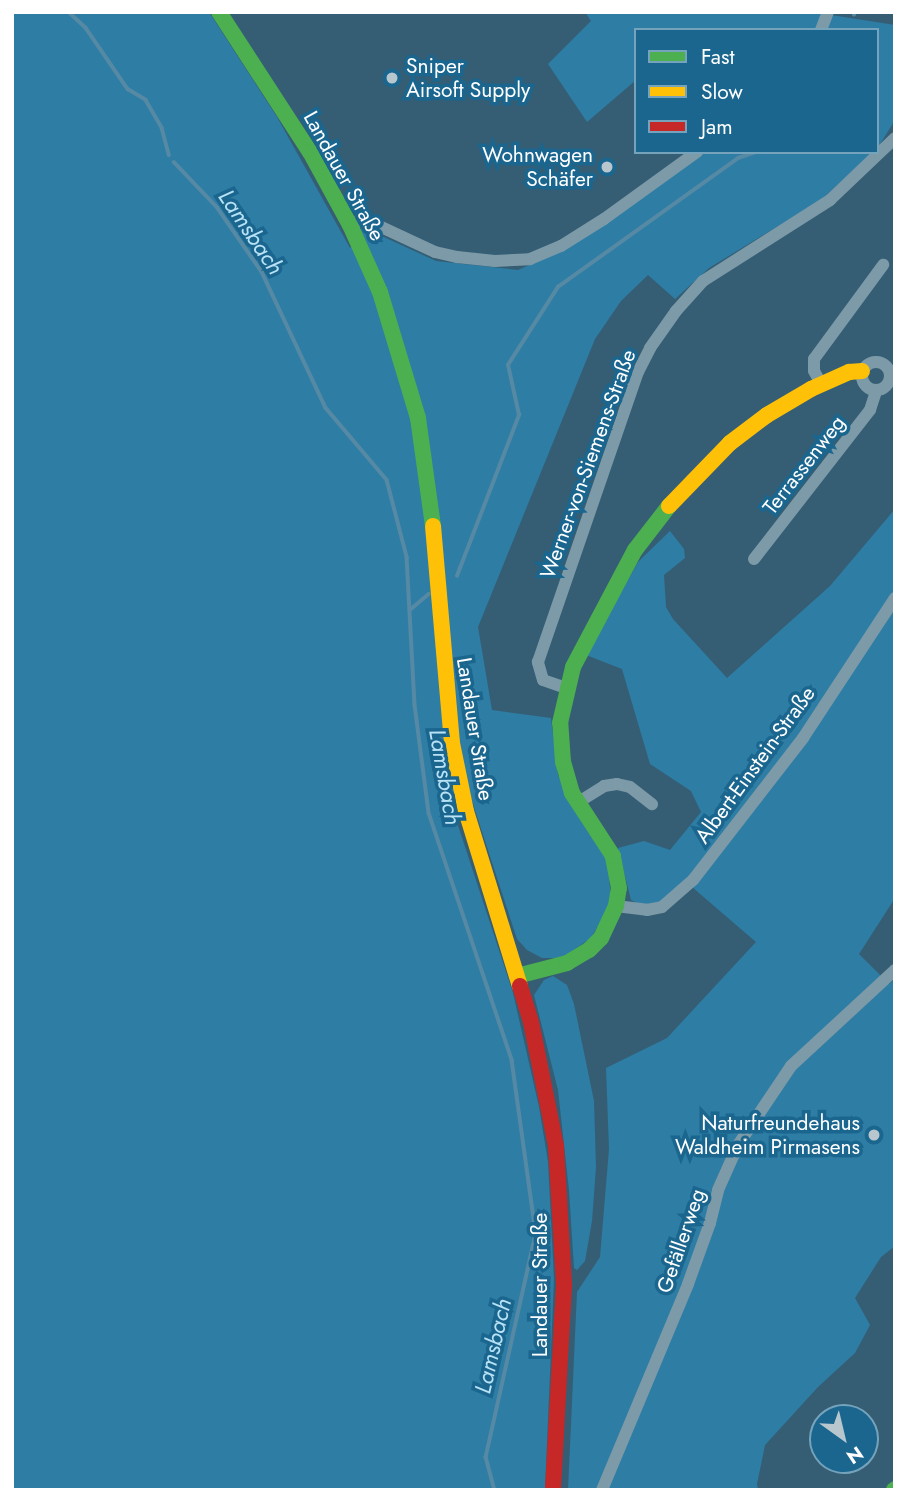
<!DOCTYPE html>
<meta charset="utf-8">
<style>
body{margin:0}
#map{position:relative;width:907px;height:1502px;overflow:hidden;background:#355e74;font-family:Jost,sans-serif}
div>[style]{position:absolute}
.green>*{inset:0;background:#2e7da5}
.stream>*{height:3.5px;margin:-1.75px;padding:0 1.75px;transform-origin:1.75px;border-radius:1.75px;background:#5689a4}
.street>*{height:12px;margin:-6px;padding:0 6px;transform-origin:6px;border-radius:6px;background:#7c9aa7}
.street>.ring{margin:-6px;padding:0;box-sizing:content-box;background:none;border:12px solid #7c9aa7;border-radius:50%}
.fast>*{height:16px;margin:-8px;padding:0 8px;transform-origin:8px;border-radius:8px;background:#4caf50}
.slow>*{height:16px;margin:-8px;padding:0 8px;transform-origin:8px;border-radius:8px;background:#ffc107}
.jam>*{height:16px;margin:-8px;padding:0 8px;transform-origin:8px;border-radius:8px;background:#c62828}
.dots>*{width:19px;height:19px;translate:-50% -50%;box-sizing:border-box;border:4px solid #1a668f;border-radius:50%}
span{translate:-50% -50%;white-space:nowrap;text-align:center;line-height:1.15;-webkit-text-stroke:7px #1a668f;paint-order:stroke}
.poi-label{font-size:21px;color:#fff}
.left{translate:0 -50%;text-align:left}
.right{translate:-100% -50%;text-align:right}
.street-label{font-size:21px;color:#fff}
.water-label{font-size:23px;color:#b8e2f6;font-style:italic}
.frame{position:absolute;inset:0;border:14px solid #fff;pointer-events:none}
.legend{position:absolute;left:634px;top:28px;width:245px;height:126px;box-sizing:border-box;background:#1a668f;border:2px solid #76a3bc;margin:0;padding:9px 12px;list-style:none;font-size:21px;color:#fff}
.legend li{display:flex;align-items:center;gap:14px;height:35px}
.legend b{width:35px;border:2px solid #76a3bc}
.north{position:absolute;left:809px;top:1404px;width:70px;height:70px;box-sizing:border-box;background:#1a668f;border:2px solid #76a3bc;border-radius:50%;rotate:146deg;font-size:19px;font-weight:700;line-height:28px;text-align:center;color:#fff}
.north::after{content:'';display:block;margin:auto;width:24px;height:32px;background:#b8c7ce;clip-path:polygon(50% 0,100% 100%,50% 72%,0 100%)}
</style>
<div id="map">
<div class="green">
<i style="clip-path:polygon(12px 12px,209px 12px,277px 117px,350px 248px,362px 227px,436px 261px,518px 270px,564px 250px,706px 152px,873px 152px,821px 200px,709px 268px,675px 299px,648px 275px,621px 301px,595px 339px,478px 627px,492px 710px,551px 718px,558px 775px,582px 823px,608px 861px,611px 903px,591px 938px,562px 958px,542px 958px,527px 950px,517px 939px,471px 798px,447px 792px,513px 993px,539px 1107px,548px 1162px,554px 1279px,545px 1490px,12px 1490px)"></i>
<i style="clip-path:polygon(585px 12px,825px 12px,816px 30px,636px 30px,636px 80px,587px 122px,548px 64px,591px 21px)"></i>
<i style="clip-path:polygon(831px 15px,895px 25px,895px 120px,877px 149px,877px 30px,824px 30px)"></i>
<i style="clip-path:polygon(895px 509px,895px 898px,859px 954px,889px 984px,895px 979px,895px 1246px,881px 1257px,855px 1298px,870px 1325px,855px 1353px,818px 1387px,765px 1445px,757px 1484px,758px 1490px,568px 1490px,577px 1292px,600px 1257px,609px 1149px,606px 1068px,667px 1038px,756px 942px,685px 881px,660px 904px,641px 905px,631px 900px,618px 848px,644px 841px,670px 850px,701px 812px,691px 791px,650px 764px,622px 669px,586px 655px,638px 562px,670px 531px,684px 549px,685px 558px,664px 575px,666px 607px,673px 619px,727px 678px,830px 586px)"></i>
<i style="clip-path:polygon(553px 976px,567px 985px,574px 1004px,594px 1101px,596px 1167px,592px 1221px,585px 1261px,577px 1270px,574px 1268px,569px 1190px,558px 1090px,534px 995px,544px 980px)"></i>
</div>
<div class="stream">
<i style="left:69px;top:12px;width:23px;rotate:43deg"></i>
<i style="left:86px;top:28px;width:74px;rotate:55.5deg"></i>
<i style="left:128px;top:89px;width:21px;rotate:31deg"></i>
<i style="left:146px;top:100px;width:32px;rotate:60deg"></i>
<i style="left:162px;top:128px;width:28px;rotate:75deg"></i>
<i style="left:854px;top:15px;width:3px;rotate:-90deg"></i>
<i style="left:174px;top:162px;width:62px;rotate:46.3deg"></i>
<i style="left:217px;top:207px;width:79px;rotate:55.3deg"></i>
<i style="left:262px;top:272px;width:150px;rotate:64.8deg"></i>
<i style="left:326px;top:408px;width:94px;rotate:49.7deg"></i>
<i style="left:387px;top:480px;width:80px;rotate:75.4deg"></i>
<i style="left:407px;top:557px;width:148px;rotate:86.9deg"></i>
<i style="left:415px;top:705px;width:109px;rotate:82.6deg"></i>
<i style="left:429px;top:813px;width:261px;rotate:71.4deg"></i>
<i style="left:512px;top:1060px;width:176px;rotate:82.1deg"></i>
<i style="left:536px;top:1234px;width:229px;rotate:102.6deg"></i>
<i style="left:486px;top:1457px;width:34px;rotate:75deg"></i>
<i style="left:457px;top:576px;width:173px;rotate:-68.9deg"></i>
<i style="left:519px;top:415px;width:51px;rotate:-102.4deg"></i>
<i style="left:508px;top:365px;width:93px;rotate:-57.3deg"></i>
<i style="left:558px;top:287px;width:221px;rotate:-35.6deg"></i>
<i style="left:738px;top:158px;width:19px;rotate:-18deg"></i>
<i style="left:411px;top:609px;width:23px;rotate:-40deg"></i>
</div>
<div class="street">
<i style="left:821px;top:30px;width:19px;rotate:-69deg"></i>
<i style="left:350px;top:225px;width:15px;rotate:-23deg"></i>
<i style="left:364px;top:219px;width:78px;rotate:24.9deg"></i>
<i style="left:435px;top:252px;width:23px;rotate:13deg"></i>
<i style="left:457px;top:257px;width:38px;rotate:6deg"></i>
<i style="left:495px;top:261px;width:35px;rotate:-3deg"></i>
<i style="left:530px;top:259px;width:34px;rotate:-23deg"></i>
<i style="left:561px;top:246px;width:51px;rotate:-32.1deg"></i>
<i style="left:604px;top:219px;width:115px;rotate:-35.8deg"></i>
<i class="ring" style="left:862px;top:362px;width:16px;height:16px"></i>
<i style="left:821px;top:384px;width:15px;rotate:-118deg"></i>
<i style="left:814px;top:371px;width:12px;rotate:-90deg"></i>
<i style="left:814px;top:359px;width:117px;rotate:-53.7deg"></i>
<i style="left:754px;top:559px;width:189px;rotate:-52.1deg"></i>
<i style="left:870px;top:410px;width:20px;rotate:-72deg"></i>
<i style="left:566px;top:688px;width:24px;rotate:-161deg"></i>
<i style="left:543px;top:680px;width:19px;rotate:-106deg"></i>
<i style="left:538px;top:662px;width:307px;rotate:-71deg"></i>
<i style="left:638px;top:372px;width:27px;rotate:-63deg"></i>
<i style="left:650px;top:348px;width:45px;rotate:-54.9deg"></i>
<i style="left:676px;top:311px;width:40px;rotate:-48deg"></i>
<i style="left:703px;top:281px;width:151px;rotate:-32.5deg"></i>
<i style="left:830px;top:200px;width:90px;rotate:-43.6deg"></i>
<i style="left:577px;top:803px;width:32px;rotate:-32deg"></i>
<i style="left:604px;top:786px;width:13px;rotate:-9deg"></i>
<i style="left:617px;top:784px;width:13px;rotate:13deg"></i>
<i style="left:630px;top:787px;width:28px;rotate:38deg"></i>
<i style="left:616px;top:906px;width:31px;rotate:7deg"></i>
<i style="left:647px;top:910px;width:15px;rotate:-11deg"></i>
<i style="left:662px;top:907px;width:41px;rotate:-41.1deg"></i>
<i style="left:693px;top:880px;width:180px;rotate:-52.2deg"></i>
<i style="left:803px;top:738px;width:168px;rotate:-56.7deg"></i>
<i style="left:602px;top:1490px;width:223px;rotate:-67.3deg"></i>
<i style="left:688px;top:1284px;width:65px;rotate:-70.2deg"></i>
<i style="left:710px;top:1223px;width:34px;rotate:-76deg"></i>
<i style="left:718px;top:1190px;width:49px;rotate:-66deg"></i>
<i style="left:738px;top:1145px;width:95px;rotate:-56.1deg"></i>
<i style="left:791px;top:1066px;width:142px;rotate:-42.7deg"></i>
</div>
<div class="fast">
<i style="left:219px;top:12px;width:167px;rotate:57deg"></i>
<i style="left:310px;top:152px;width:83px;rotate:61.3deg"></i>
<i style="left:350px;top:225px;width:73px;rotate:65.9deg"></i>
<i style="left:380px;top:292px;width:132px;rotate:73.2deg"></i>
<i style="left:418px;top:418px;width:109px;rotate:82.1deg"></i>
<i style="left:517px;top:976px;width:52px;rotate:-14.6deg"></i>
<i style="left:567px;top:963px;width:26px;rotate:-31deg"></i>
<i style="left:589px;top:950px;width:17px;rotate:-45deg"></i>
<i style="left:601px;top:938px;width:35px;rotate:-65deg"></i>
<i style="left:616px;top:906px;width:18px;rotate:-81deg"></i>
<i style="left:619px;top:888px;width:33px;rotate:-101deg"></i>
<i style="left:613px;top:856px;width:75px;rotate:-123.1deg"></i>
<i style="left:572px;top:793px;width:32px;rotate:-106deg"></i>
<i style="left:563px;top:762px;width:39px;rotate:-94deg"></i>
<i style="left:560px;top:723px;width:57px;rotate:-76.9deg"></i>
<i style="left:573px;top:667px;width:132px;rotate:-62.1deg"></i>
<i style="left:635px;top:550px;width:56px;rotate:-52.3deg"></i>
<i style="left:894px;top:1490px;width:1px;rotate:-45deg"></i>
</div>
<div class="slow">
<i style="left:669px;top:506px;width:88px;rotate:-45.9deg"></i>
<i style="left:730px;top:443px;width:46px;rotate:-37.1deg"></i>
<i style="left:767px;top:415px;width:51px;rotate:-30.6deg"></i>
<i style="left:811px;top:389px;width:42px;rotate:-24.1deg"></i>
<i style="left:849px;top:372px;width:13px;rotate:-4deg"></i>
<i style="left:433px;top:526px;width:218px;rotate:85deg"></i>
<i style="left:452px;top:743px;width:69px;rotate:78.4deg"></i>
<i style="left:466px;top:811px;width:183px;rotate:72.9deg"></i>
</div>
<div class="jam">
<i style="left:520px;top:986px;width:38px;rotate:73deg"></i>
<i style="left:531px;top:1022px;width:126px;rotate:78.6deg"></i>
<i style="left:556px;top:1146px;width:139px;rotate:86.7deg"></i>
<i style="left:564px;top:1285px;width:205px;rotate:93.1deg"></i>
</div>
<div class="dots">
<i style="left:392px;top:78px;background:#b8c7ce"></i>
<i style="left:607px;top:167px;background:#b8c7ce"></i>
<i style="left:874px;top:1135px;background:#b8c7ce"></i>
</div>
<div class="poi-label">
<span class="left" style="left:406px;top:78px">Sniper<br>Airsoft Supply</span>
<span class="right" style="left:593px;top:167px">Wohnwagen<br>Schäfer</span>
<span class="right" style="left:860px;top:1135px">Naturfreundehaus<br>Waldheim Pirmasens</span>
</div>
<div class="street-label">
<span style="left:344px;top:176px;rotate:61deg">Landauer Straße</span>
<span style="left:588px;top:464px;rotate:-70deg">Werner-von-Siemens-Straße</span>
<span style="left:804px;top:465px;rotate:-52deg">Terrassenweg</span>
<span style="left:475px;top:729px;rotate:81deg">Landauer Straße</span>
<span style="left:755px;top:765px;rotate:-54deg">Albert-Einstein-Straße</span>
<span style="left:681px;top:1241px;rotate:-71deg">Gefällerweg</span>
<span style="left:540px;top:1285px;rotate:-90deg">Landauer Straße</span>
</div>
<div class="water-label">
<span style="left:251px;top:232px;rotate:56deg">Lamsbach</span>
<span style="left:445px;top:777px;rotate:80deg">Lamsbach</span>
<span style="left:493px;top:1346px;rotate:-77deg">Lamsbach</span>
</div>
<div class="frame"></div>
<ul class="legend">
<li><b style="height:9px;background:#4caf50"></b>Fast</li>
<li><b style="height:9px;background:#ffc107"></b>Slow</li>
<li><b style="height:9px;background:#c62828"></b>Jam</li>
</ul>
<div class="north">N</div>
</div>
